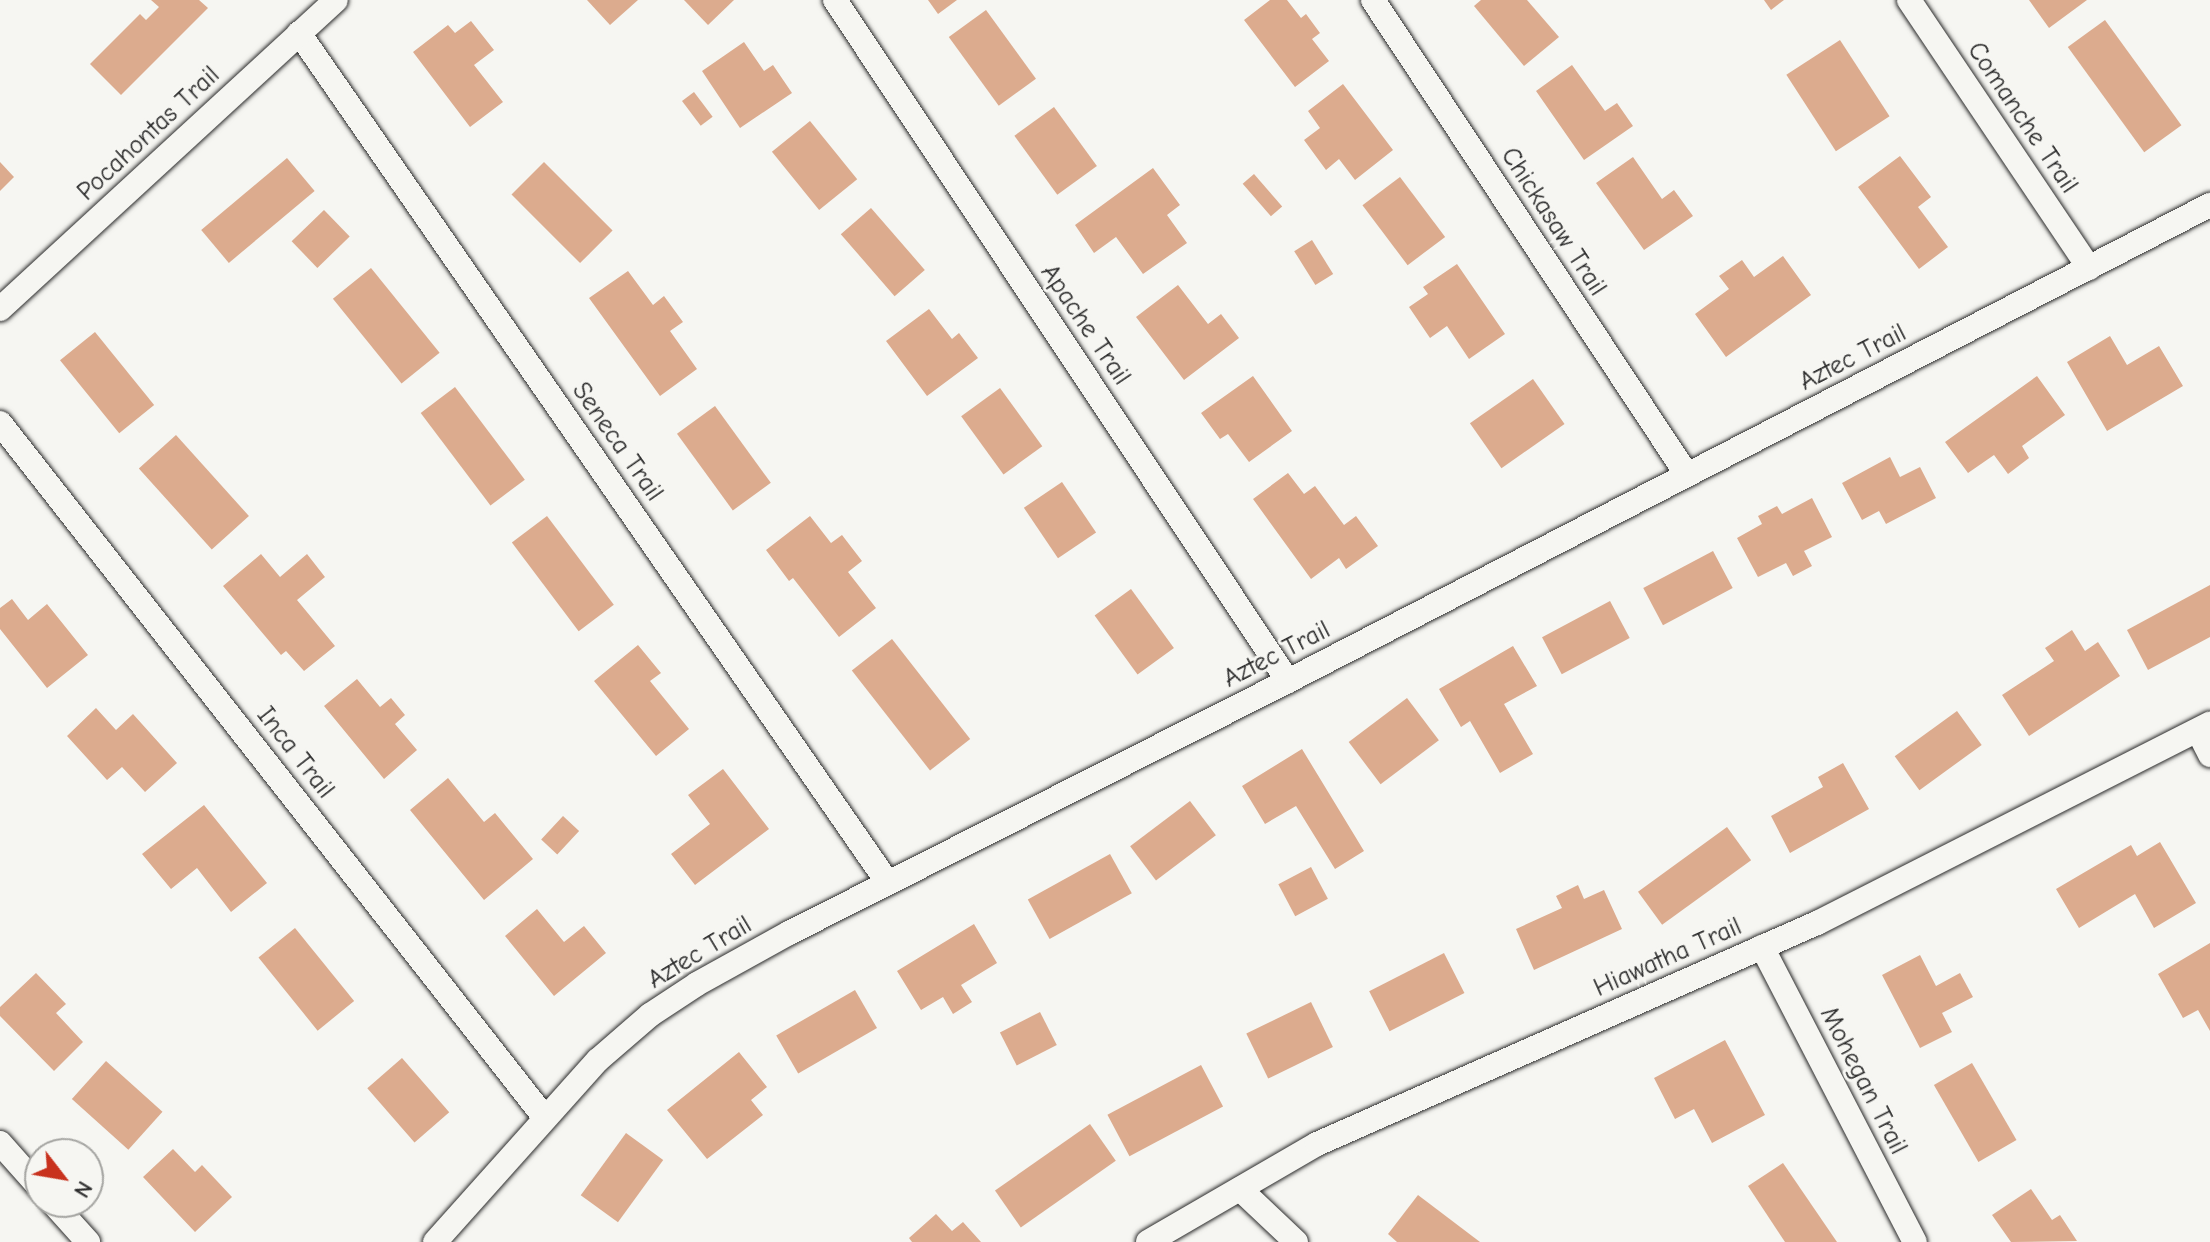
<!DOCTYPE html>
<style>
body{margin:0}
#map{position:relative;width:2210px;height:1242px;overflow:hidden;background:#f6f6f2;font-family:"Comic Neue",sans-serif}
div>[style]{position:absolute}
.building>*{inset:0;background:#dcab8e;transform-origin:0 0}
.roads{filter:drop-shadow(0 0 2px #2b2b2b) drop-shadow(0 0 2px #2b2b2b)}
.minor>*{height:24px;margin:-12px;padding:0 12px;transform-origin:12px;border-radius:12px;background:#f6f6f2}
span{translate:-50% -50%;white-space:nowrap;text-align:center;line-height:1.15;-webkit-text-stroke:6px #f6f6f2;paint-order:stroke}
.street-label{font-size:26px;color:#2b2b2b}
.north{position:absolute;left:24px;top:1138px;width:80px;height:80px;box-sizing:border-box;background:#f6f6f2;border:2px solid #a5a5a2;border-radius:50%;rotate:121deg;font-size:22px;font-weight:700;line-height:32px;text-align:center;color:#2b2b2b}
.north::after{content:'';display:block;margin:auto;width:28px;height:36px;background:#c8321e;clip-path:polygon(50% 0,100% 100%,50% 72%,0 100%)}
</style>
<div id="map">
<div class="building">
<i style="clip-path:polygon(151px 0,199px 0,208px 8px,121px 95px,90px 64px,140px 14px,146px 20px,159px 7px)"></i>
<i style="clip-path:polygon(587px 0,638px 0,610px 25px)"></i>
<i style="clip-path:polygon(684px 0,734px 0,708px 25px)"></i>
<i style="clip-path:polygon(928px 0,957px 0,938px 14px)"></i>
<i style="clip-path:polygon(1270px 0,1287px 0,1301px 18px,1306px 14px,1320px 33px,1312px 39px,1329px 61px,1295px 87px,1244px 20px)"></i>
<i style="clip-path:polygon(1481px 0,1527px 0,1559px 37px,1524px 66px,1474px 6px)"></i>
<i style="clip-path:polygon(1764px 0,1784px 0,1771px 10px)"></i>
<i style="clip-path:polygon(2029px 0,2087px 0,2049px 28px)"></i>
<i style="left:986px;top:10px;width:85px;height:46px;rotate:54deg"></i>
<i style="left:2105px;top:20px;width:130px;height:46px;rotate:54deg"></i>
<i style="clip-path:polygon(471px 21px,494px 50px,474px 65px,503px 102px,470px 127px,413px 52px,448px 25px,455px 33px)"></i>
<i style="left:1840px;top:40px;width:91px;height:64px;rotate:57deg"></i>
<i style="clip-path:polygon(744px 42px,764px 71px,773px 65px,792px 93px,740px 128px,702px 71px)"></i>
<i style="clip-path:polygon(1572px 65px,1605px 111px,1617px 103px,1633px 126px,1584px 160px,1536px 91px)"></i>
<i style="clip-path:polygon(1343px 84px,1393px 150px,1355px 180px,1339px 159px,1326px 170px,1304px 140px,1320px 128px,1308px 111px)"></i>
<i style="left:694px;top:92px;width:31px;height:15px;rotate:53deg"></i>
<i style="left:1054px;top:107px;width:73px;height:49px;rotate:54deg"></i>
<i style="left:810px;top:121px;width:75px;height:49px;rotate:51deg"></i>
<i style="clip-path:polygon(1900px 156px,1931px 197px,1918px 207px,1948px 247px,1919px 269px,1858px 187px)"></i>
<i style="clip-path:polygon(1633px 157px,1662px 199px,1674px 190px,1693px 216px,1644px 250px,1596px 183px)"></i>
<i style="left:287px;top:158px;width:43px;height:112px;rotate:50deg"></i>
<i style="clip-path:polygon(0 162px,14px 177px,0 191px)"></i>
<i style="left:544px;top:162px;width:97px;height:46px;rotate:45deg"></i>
<i style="clip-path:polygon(1153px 168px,1180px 205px,1167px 215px,1187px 243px,1143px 274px,1116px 237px,1094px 253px,1075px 225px)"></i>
<i style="left:1254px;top:174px;width:43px;height:15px;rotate:49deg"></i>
<i style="left:1400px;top:177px;width:75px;height:47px;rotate:53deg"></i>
<i style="left:871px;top:208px;width:82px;height:40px;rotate:49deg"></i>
<i style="left:324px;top:210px;width:37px;height:45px;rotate:46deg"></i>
<i style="left:1312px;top:240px;width:40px;height:21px;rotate:58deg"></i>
<i style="clip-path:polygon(1783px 256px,1811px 295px,1726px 357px,1695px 314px,1729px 289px,1719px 276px,1742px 260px,1754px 277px)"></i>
<i style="clip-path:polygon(1457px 264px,1505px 334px,1469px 359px,1447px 326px,1430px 338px,1409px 307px,1428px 294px,1423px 287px)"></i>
<i style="left:371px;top:268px;width:109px;height:49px;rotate:51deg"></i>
<i style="clip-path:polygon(628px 271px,653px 305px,664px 296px,683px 322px,670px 331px,697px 369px,660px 396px,589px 298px)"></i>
<i style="clip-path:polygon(1178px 285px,1208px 324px,1221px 314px,1239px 338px,1184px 380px,1136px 317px)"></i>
<i style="clip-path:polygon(929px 309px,952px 339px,959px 333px,978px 358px,927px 396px,886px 341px)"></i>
<i style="left:95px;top:332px;width:94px;height:45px;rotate:51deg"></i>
<i style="clip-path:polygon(2110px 336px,2127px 365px,2159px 346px,2183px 386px,2107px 431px,2067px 362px)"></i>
<i style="clip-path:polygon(1253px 376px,1292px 431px,1249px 462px,1228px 434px,1220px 439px,1201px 413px)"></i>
<i style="clip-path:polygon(2037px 376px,2065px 415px,2022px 446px,2029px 458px,2008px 474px,1994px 455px,1968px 473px,1945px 442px)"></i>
<i style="left:1533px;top:379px;width:55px;height:77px;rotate:55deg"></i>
<i style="left:455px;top:387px;width:116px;height:43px;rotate:53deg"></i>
<i style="left:1000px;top:388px;width:72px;height:48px;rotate:54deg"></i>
<i style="left:715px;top:406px;width:95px;height:47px;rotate:54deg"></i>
<i style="left:176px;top:435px;width:109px;height:50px;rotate:48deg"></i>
<i style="clip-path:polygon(1890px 457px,1900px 477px,1920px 467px,1936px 498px,1886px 524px,1879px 511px,1862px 520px,1842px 483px)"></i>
<i style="clip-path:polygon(1288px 473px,1304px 494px,1315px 486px,1344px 525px,1356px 516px,1378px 546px,1346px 569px,1339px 558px,1311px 579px,1253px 499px)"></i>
<i style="left:1062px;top:482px;width:61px;height:46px;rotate:56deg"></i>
<i style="clip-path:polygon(1812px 498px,1832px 537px,1804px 551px,1812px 566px,1793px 576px,1786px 563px,1758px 577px,1737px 538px,1762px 524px,1758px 516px,1777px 506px,1782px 514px)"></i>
<i style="left:547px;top:516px;width:111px;height:44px;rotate:53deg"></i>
<i style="clip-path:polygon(810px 516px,831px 543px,842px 535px,862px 561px,848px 572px,876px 608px,839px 637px,793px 578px,789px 581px,766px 550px)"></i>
<i style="left:1713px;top:551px;width:42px;height:79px;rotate:62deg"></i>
<i style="clip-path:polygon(261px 554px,280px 577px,307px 554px,325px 577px,297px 600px,335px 646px,304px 671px,286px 651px,281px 655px,223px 586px)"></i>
<i style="clip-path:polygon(2210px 585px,2210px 637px,2148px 670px,2127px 630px)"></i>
<i style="left:1131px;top:589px;width:73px;height:45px;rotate:54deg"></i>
<i style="clip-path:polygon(12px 599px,28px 620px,47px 604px,88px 655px,47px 688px,0 629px,0 608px)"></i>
<i style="left:1610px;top:601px;width:42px;height:77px;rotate:62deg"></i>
<i style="clip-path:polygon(2072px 630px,2085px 651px,2098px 642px,2120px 676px,2029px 736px,2002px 695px,2054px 661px,2045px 648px)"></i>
<i style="left:892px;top:639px;width:127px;height:51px;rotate:52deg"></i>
<i style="clip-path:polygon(638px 645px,661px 673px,650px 681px,689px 729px,656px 756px,594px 681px)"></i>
<i style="clip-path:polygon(1513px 646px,1537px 686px,1504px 704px,1533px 754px,1500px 773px,1470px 721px,1461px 727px,1439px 689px)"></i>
<i style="clip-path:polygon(357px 679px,380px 707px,391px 698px,405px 715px,395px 724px,417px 750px,384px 779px,324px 706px)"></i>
<i style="left:1407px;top:698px;width:53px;height:73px;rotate:53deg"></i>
<i style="clip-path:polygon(96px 708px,116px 730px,133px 714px,177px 763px,145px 792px,122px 767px,107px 780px,67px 736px)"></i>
<i style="left:1957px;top:711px;width:42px;height:77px;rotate:54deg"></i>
<i style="clip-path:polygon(1302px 749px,1364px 851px,1335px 869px,1296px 806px,1265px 824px,1242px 786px)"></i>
<i style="clip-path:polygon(1843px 763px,1869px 809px,1790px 853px,1771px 816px,1823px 787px,1818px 777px)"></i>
<i style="clip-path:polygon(723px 769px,769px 829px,695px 885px,671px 854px,710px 824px,688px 795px)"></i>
<i style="clip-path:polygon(448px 778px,484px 822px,495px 813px,533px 859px,484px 900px,410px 810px)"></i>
<i style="left:1190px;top:801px;width:43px;height:75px;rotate:53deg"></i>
<i style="clip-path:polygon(204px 805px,267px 883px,231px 912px,197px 868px,171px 889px,142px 854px)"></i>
<i style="left:563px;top:816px;width:22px;height:32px;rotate:43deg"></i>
<i style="left:1727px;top:827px;width:41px;height:110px;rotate:54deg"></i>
<i style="clip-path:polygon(2160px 842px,2196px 903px,2154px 928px,2135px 894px,2079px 928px,2056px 889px,2131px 845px,2137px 856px)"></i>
<i style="left:1110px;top:854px;width:45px;height:94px;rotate:61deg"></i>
<i style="left:1311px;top:867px;width:36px;height:37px;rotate:62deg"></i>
<i style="clip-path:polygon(1578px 885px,1584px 899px,1604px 890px,1622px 929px,1534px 970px,1516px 929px,1562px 908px,1556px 896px)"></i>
<i style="clip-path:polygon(537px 909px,564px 942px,584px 926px,606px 953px,554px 996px,505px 936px)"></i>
<i style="clip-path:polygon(974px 924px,997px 963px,961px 985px,972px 1002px,953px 1014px,943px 997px,921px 1010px,897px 971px)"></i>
<i style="left:295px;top:928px;width:94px;height:47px;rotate:51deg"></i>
<i style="clip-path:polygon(2210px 943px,2210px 1031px,2198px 1010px,2183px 1018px,2158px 974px)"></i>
<i style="left:1444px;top:953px;width:45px;height:84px;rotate:63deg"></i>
<i style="clip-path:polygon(1920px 955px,1936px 986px,1960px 973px,1973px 997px,1942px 1013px,1952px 1032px,1920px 1048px,1882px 975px)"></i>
<i style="clip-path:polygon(36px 973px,66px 1004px,56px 1013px,83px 1042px,54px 1071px,0 1016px,0 1007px)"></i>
<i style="left:855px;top:990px;width:44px;height:91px;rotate:60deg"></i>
<i style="left:1311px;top:1002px;width:50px;height:72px;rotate:64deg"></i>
<i style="left:1040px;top:1012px;width:37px;height:45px;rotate:63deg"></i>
<i style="clip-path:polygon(1725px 1040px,1765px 1115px,1712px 1143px,1694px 1109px,1675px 1119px,1654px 1078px)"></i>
<i style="clip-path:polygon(739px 1052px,767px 1087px,751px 1100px,763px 1115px,707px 1159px,667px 1110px)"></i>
<i style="left:402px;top:1058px;width:72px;height:46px;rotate:49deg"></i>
<i style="left:106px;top:1061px;width:76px;height:51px;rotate:42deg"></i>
<i style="left:1972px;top:1063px;width:89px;height:44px;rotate:60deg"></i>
<i style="left:1201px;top:1065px;width:47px;height:106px;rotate:62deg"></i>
<i style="left:1090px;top:1124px;width:45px;height:116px;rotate:55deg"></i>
<i style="left:626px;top:1133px;width:46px;height:77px;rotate:36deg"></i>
<i style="clip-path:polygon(173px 1149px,195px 1172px,202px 1165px,232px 1197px,195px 1232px,143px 1177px)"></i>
<i style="clip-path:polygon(1783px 1163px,1837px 1242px,1785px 1242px,1748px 1186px)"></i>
<i style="clip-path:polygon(2031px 1189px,2052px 1220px,2060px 1215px,2077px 1241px,2011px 1242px,1992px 1215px)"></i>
<i style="clip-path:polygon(1418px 1195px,1480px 1242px,1397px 1242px,1388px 1234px)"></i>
<i style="clip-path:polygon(936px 1214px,952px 1231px,963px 1222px,981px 1242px,912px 1242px,909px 1238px)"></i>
</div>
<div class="roads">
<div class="minor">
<i style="left:835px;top:0;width:818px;rotate:56.37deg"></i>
<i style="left:1373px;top:0;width:569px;rotate:56.53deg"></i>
<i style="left:1909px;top:0;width:323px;rotate:56.1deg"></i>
<i style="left:299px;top:33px;width:1034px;rotate:55.28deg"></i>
<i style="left:0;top:309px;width:456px;rotate:-42.6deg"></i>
<i style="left:0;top:423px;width:883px;rotate:51.9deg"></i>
<i style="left:2198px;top:731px;width:27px;rotate:63deg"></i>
<i style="left:1762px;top:947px;width:332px;rotate:62.6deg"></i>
<i style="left:0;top:1143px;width:60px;rotate:48.4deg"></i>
<i style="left:1240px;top:1189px;width:77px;rotate:43.4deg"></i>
<i style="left:52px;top:1202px;width:54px;rotate:48deg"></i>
<i style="left:435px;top:1242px;width:244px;rotate:-48.2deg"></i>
<i style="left:598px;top:1060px;width:69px;rotate:-40.9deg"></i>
<i style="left:650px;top:1015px;width:56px;rotate:-33.4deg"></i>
<i style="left:697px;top:984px;width:105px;rotate:-29deg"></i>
<i style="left:789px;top:933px;width:559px;rotate:-26.79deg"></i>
<i style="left:1288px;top:681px;width:1038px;rotate:-27.31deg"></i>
<i style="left:1148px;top:1242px;width:195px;rotate:-30.1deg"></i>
<i style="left:1317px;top:1144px;width:547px;rotate:-23.85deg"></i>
<i style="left:1817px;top:923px;width:441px;rotate:-26.9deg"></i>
</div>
</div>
<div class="street-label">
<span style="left:2022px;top:118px;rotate:56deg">Comanche Trail</span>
<span style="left:149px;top:134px;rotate:-43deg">Pocahontas Trail</span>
<span style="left:1553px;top:222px;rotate:57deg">Chickasaw Trail</span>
<span style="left:1085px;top:325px;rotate:56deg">Apache Trail</span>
<span style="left:1853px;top:358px;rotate:-27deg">Aztec Trail</span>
<span style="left:617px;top:442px;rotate:55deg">Seneca Trail</span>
<span style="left:1277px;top:655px;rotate:-27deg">Aztec Trail</span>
<span style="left:295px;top:753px;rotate:52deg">Inca Trail</span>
<span style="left:700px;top:953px;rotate:-31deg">Aztec Trail</span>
<span style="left:1668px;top:958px;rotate:-24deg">Hiawatha Trail</span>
<span style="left:1863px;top:1081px;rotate:63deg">Mohegan Trail</span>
</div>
<div class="north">N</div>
</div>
